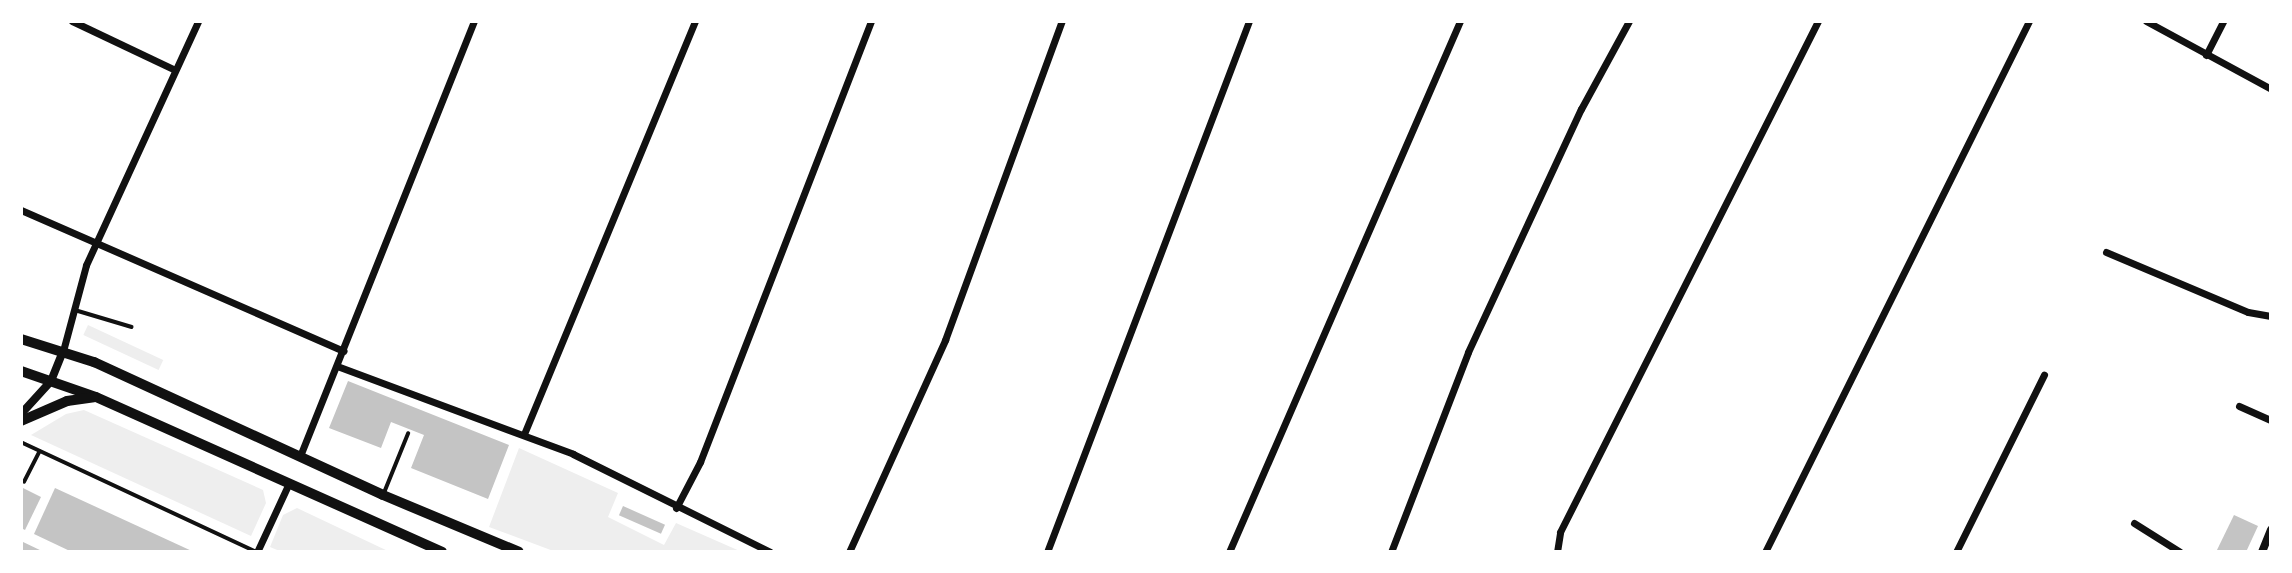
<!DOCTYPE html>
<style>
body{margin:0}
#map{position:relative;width:2292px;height:573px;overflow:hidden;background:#fff;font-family:Poppins,sans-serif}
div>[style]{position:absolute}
.green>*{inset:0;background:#eee;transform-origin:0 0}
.building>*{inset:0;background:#c4c4c4;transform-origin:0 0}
.service>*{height:3.5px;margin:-1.75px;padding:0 1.75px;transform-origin:1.75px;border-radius:1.75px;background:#111}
.minor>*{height:7px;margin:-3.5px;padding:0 3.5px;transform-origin:3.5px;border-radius:3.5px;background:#111}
.tertiary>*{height:8px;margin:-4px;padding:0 4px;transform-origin:4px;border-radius:4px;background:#111}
.primary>*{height:10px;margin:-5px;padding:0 5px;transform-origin:5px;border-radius:5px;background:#111}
span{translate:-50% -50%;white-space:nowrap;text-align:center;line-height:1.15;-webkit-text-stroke:6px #fff;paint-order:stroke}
.frame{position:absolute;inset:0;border:23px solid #fff;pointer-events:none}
</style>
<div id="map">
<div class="green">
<div style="left:88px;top:325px;width:83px;height:11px;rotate:25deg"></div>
<div style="clip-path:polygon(84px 410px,263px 490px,266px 503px,251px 536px,31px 435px,66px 414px)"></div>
<div style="clip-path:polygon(519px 448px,618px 493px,608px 517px,664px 545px,676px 523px,742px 552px,556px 552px,489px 527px)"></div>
<div style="clip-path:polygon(297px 508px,390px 552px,282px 552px,270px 547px,283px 515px)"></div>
</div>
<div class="building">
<div style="clip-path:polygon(348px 381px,509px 445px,488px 499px,411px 468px,424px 435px,391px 422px,381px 448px,329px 428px)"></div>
<div style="clip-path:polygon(21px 487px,41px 497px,25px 530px,21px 528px)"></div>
<div style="clip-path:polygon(55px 488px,194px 552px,72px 552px,34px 534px)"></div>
<div style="left:623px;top:506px;width:46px;height:10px;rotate:24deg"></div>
<div style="clip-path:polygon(2234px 515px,2258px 526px,2246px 552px,2216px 552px)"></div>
<div style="clip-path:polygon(21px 541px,44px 552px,21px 552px)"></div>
</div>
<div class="service">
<div style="left:75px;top:310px;width:59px;rotate:16.6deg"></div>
<div style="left:21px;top:442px;width:258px;rotate:25deg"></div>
<div style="left:24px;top:482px;width:34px;rotate:-63deg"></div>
<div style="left:384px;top:493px;width:64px;rotate:-67.9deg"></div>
</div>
<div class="minor">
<div style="left:72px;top:21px;width:114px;rotate:25.4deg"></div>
<div style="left:2146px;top:21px;width:142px;rotate:28.5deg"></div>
<div style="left:2206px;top:55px;width:38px;rotate:-63deg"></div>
<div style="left:21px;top:210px;width:352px;rotate:23.6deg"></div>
<div style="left:2106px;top:252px;width:154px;rotate:22.9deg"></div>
<div style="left:2248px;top:312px;width:23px;rotate:10deg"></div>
<div style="left:63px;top:351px;width:89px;rotate:-75deg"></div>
<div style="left:86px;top:265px;width:268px;rotate:-65.3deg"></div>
<div style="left:337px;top:366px;width:252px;rotate:20.4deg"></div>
<div style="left:573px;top:454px;width:220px;rotate:26.4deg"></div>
<div style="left:2239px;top:406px;width:35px;rotate:24deg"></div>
<div style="left:524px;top:434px;width:447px;rotate:-67.5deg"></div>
<div style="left:300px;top:456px;width:469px;rotate:-68.2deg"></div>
<div style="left:676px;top:508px;width:52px;rotate:-62.4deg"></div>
<div style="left:700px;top:462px;width:473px;rotate:-68.8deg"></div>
<div style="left:2134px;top:523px;width:54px;rotate:32.2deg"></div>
<div style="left:257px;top:552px;width:76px;rotate:-65.1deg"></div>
<div style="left:849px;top:552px;width:233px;rotate:-65.6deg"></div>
<div style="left:945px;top:340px;width:340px;rotate:-69.9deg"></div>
<div style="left:1047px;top:552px;width:568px;rotate:-69.17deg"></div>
<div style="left:1229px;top:552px;width:579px;rotate:-66.49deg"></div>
<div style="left:1391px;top:552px;width:214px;rotate:-68.9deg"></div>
<div style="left:1468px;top:352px;width:268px;rotate:-65.1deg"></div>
<div style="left:1581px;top:109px;width:100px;rotate:-61.4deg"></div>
<div style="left:1557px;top:552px;width:20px;rotate:-81deg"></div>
<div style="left:1560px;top:532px;width:572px;rotate:-63.21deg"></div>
<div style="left:1765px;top:552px;width:593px;rotate:-63.56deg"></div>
<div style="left:1956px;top:552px;width:198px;rotate:-63.6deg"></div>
</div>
<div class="tertiary">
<div style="left:21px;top:414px;width:45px;rotate:-47.7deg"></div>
<div style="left:51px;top:381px;width:32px;rotate:-68deg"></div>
<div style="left:2262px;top:552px;width:24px;rotate:-68deg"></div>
</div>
<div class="primary">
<div style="left:21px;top:339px;width:77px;rotate:17.5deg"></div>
<div style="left:94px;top:362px;width:318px;rotate:24.7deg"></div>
<div style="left:383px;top:495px;width:147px;rotate:22.7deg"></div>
<div style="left:21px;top:371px;width:79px;rotate:19.1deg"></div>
<div style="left:96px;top:397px;width:379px;rotate:24.1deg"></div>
<div style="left:21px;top:421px;width:50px;rotate:-23.5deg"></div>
<div style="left:67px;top:401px;width:27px;rotate:-8deg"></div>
</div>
<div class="frame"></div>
</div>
